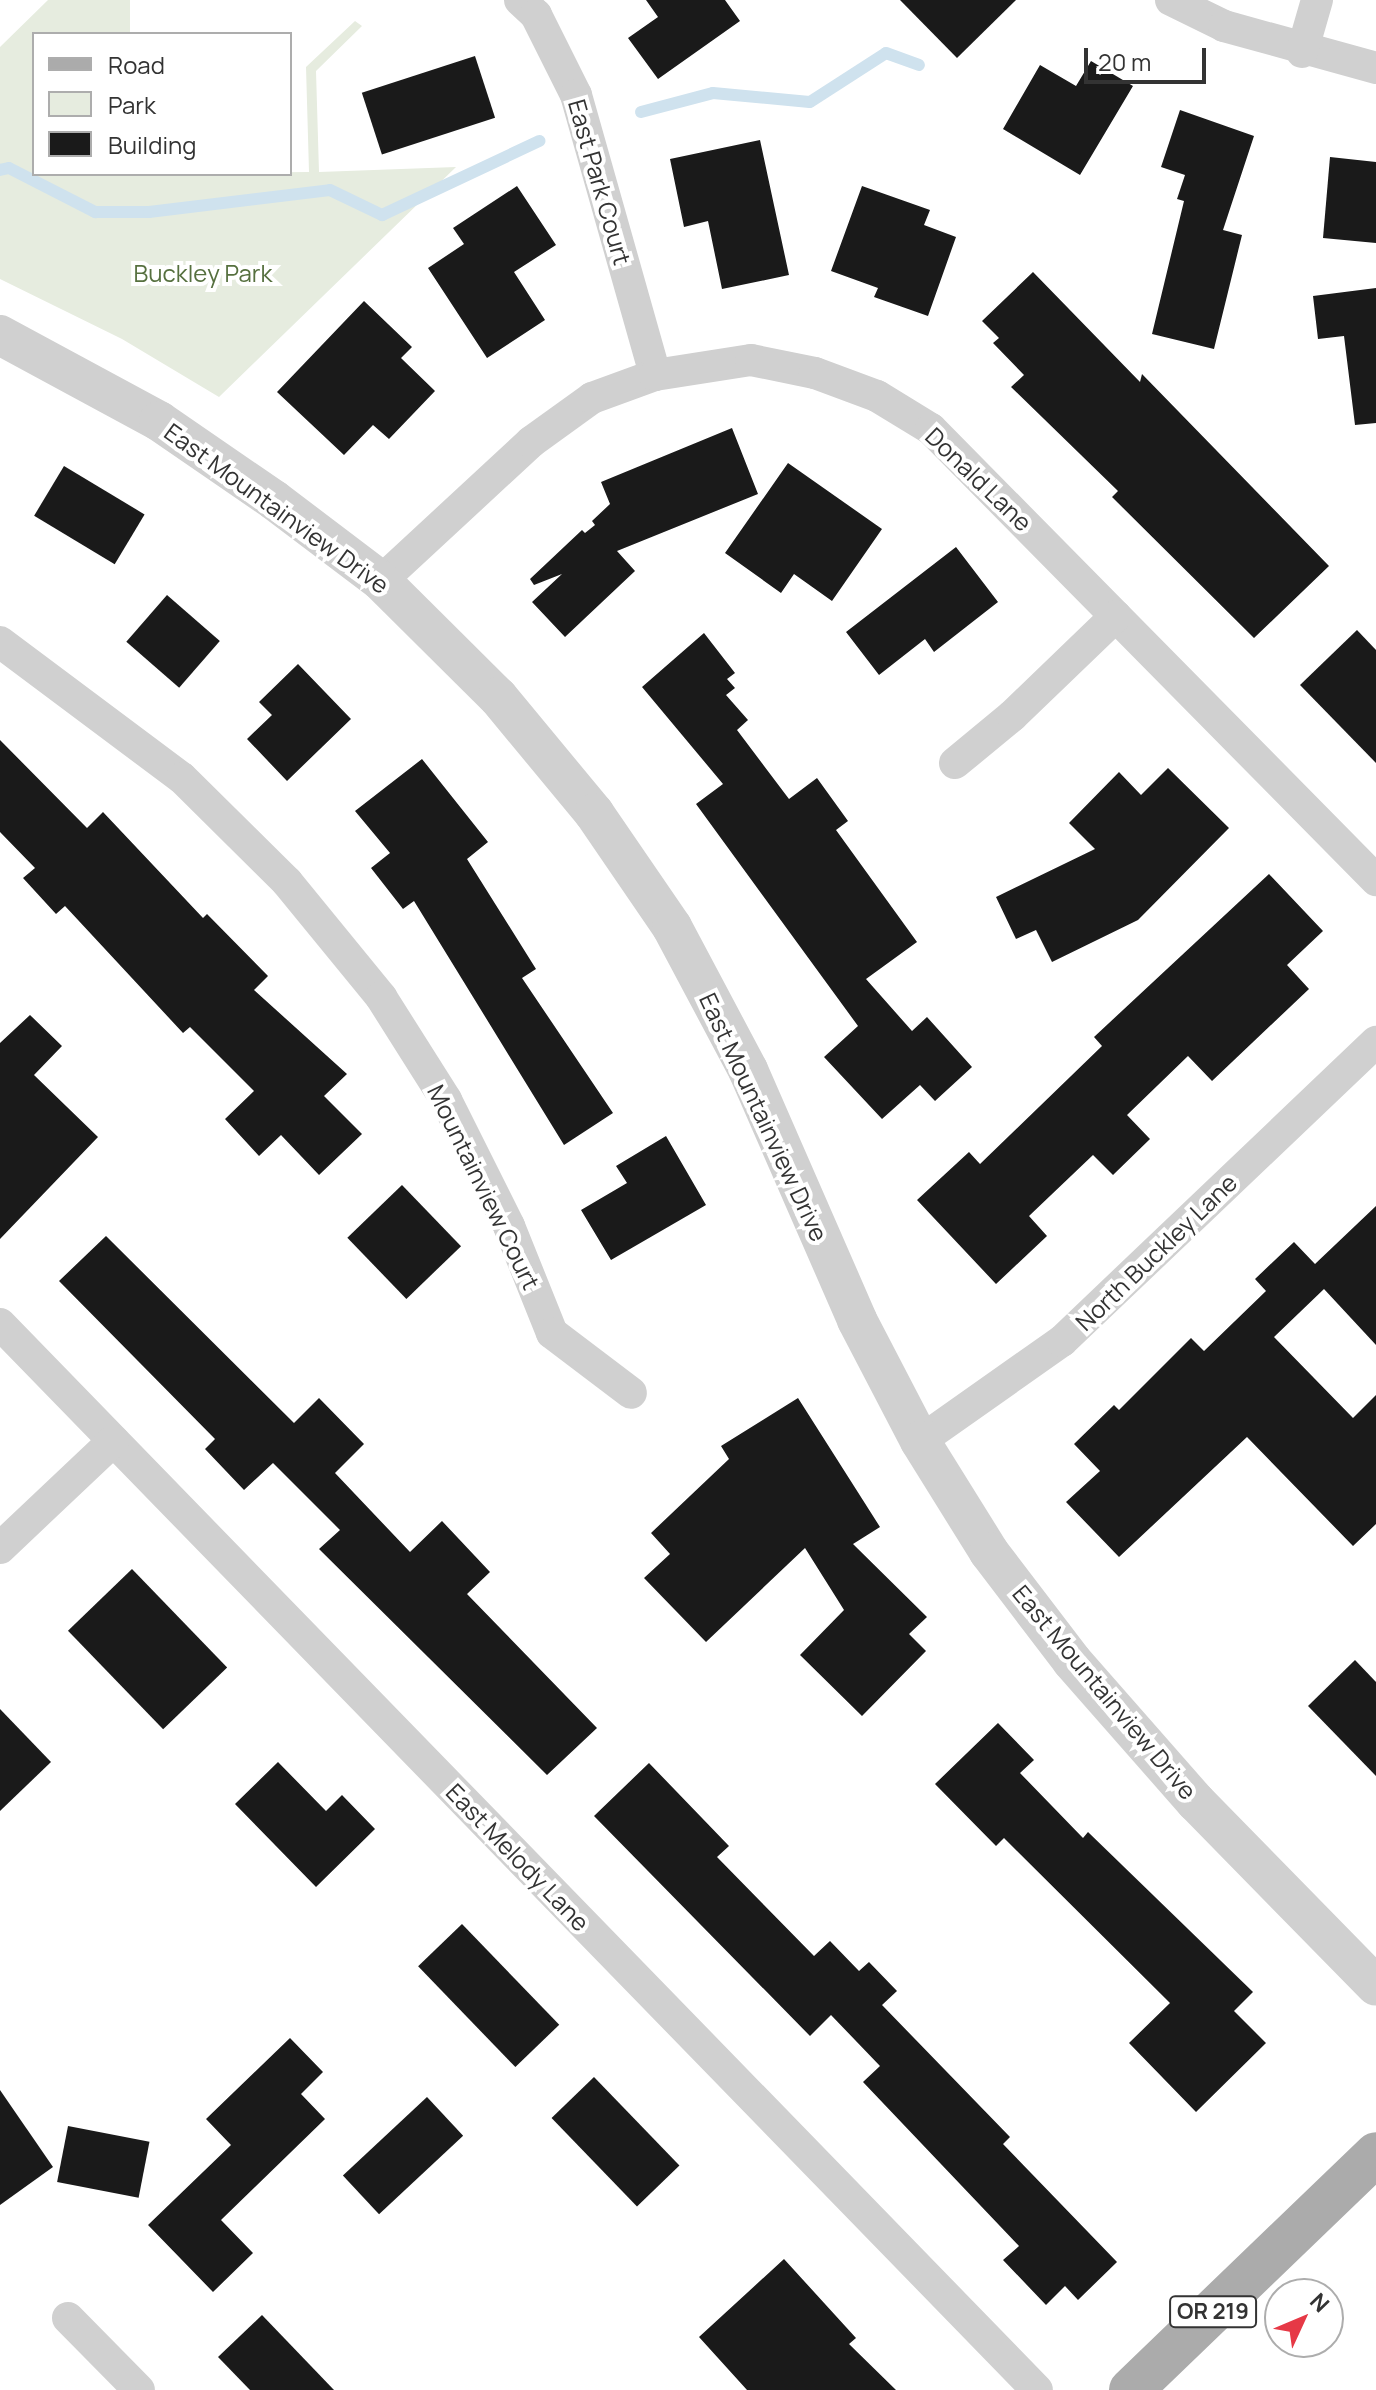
<!DOCTYPE html>
<style>
body{margin:0}
#map{position:relative;width:1376px;height:2390px;overflow:hidden;background:#fff;font-family:Manrope,sans-serif}
div>[style]{position:absolute}
.green>*{inset:0;background:#e6ecdf}
.stream>*{height:12px;margin:-6px;padding:0 6px;transform-origin:6px;border-radius:6px;background:#cfe2ee}
.building>*{inset:0;background:#1a1a1a;transform-origin:0 0}
.minor>*{height:32px;margin:-16px;padding:0 16px;transform-origin:16px;border-radius:16px;background:#d0d0d0}
.tertiary>*{height:40px;margin:-20px;padding:0 20px;transform-origin:20px;border-radius:20px;background:#d0d0d0}
.primary>*{height:44px;margin:-22px;padding:0 22px;transform-origin:22px;border-radius:22px;background:#ababab}
span{translate:-50% -50%;white-space:nowrap;text-align:center;line-height:1.15;-webkit-text-stroke:8px #fff;paint-order:stroke}
.shield-label span{padding:2px 6px;background:#fff;border:2px solid;border-radius:6px;-webkit-text-stroke-width:0}
.shield-label{font-size:22px;color:#333;font-weight:700}
.street-label{font-size:24px;color:#333}
.park-label{font-size:24px;color:#56703f}
.legend{position:absolute;left:32px;top:32px;width:260px;height:144px;box-sizing:border-box;background:#fff;border:2px solid #adadad;margin:0;padding:10px 14px;list-style:none;font-size:24px;color:#333}
.legend li{display:flex;align-items:center;gap:16px;height:40px}
.legend b{width:40px;border:2px solid #adadad}
.north{position:absolute;left:1264px;top:2278px;width:80px;height:80px;box-sizing:border-box;background:#fff;border:2px solid #adadad;border-radius:50%;rotate:46deg;font-size:22px;font-weight:700;line-height:32px;text-align:center;color:#333}
.north::after{content:'';display:block;margin:auto;width:28px;height:36px;background:#e63946;clip-path:polygon(50% 0,100% 100%,50% 72%,0 100%)}
.scale{position:absolute;left:1084px;top:48px;width:122px;height:36px;box-sizing:border-box;border:4px solid #333;border-top:0;padding-left:10px;font-size:24px;line-height:28px;white-space:nowrap;color:#333;-webkit-text-stroke:6px #fff;paint-order:stroke}
</style>
<div id="map">
<div class="green">
<div style="clip-path:polygon(48px 0,130px 0,130px 34px,34px 34px,34px 174px,309px 172px,306px 67px,355px 21px,362px 26px,316px 71px,319px 172px,456px 167px,219px 397px,122px 339px,0 279px,0 47px)"></div>
</div>
<div class="stream">
<div style="left:641px;top:112px;width:74px;rotate:-14.8deg"></div>
<div style="left:713px;top:93px;width:97px;rotate:5.3deg"></div>
<div style="left:810px;top:102px;width:90px;rotate:-32.8deg"></div>
<div style="left:886px;top:53px;width:35px;rotate:20deg"></div>
<div style="left:0;top:170px;width:9px;rotate:-13deg"></div>
<div style="left:9px;top:168px;width:97px;rotate:27.1deg"></div>
<div style="left:95px;top:212px;width:54px"></div>
<div style="left:149px;top:212px;width:182px;rotate:-6.9deg"></div>
<div style="left:330px;top:190px;width:58px;rotate:25.7deg"></div>
<div style="left:382px;top:215px;width:174px;rotate:-25.2deg"></div>
</div>
<div class="building">
<div style="clip-path:polygon(646px 0,725px 0,740px 21px,658px 79px,628px 38px,658px 17px)"></div>
<div style="clip-path:polygon(900px 0,1016px 0,957px 58px)"></div>
<div style="left:475px;top:56px;width:65px;height:119px;rotate:72deg"></div>
<div style="clip-path:polygon(1091px 61px,1133px 86px,1080px 175px,1003px 129px,1040px 65px,1076px 86px)"></div>
<div style="clip-path:polygon(1180px 110px,1254px 136px,1223px 230px,1242px 235px,1214px 349px,1152px 334px,1184px 201px,1177px 199px,1185px 175px,1161px 167px)"></div>
<div style="clip-path:polygon(760px 140px,789px 275px,722px 289px,708px 221px,684px 227px,670px 159px)"></div>
<div style="clip-path:polygon(1330px 157px,1376px 162px,1376px 243px,1323px 238px)"></div>
<div style="clip-path:polygon(517px 186px,556px 245px,514px 272px,545px 320px,487px 358px,428px 268px,464px 244px,453px 228px)"></div>
<div style="clip-path:polygon(862px 186px,930px 210px,924px 225px,956px 237px,928px 316px,874px 297px,878px 288px,831px 271px)"></div>
<div style="clip-path:polygon(1033px 272px,1140px 382px,1142px 374px,1329px 566px,1254px 638px,1112px 497px,1118px 491px,1011px 387px,1024px 375px,993px 343px,999px 338px,982px 321px)"></div>
<div style="clip-path:polygon(1376px 288px,1376px 423px,1355px 425px,1344px 336px,1318px 339px,1313px 296px)"></div>
<div style="clip-path:polygon(364px 301px,412px 347px,401px 358px,435px 391px,389px 439px,373px 425px,344px 455px,277px 392px)"></div>
<div style="clip-path:polygon(732px 428px,758px 494px,617px 551px,635px 571px,565px 637px,532px 602px,562px 574px,534px 585px,530px 579px,582px 530px,585px 533px,595px 525px,592px 521px,610px 504px,601px 482px)"></div>
<div style="clip-path:polygon(788px 463px,882px 529px,832px 601px,794px 574px,781px 593px,725px 553px)"></div>
<div style="left:64px;top:466px;width:94px;height:58px;rotate:31deg"></div>
<div style="clip-path:polygon(956px 547px,998px 602px,934px 652px,925px 639px,879px 675px,846px 632px)"></div>
<div style="left:167px;top:595px;width:70px;height:62px;rotate:41deg"></div>
<div style="clip-path:polygon(1357px 630px,1376px 650px,1376px 763px,1300px 685px)"></div>
<div style="clip-path:polygon(704px 633px,735px 673px,727px 679px,735px 688px,726px 695px,748px 720px,737px 730px,789px 799px,817px 778px,848px 821px,836px 830px,917px 942px,866px 979px,912px 1031px,927px 1017px,972px 1067px,935px 1101px,920px 1085px,882px 1119px,824px 1057px,858px 1026px,696px 804px,723px 784px,642px 687px)"></div>
<div style="clip-path:polygon(298px 664px,351px 719px,287px 781px,247px 739px,272px 715px,259px 702px)"></div>
<div style="clip-path:polygon(0 740px,87px 828px,103px 812px,203px 918px,207px 914px,268px 976px,254px 990px,347px 1074px,324px 1096px,362px 1134px,319px 1175px,281px 1135px,259px 1156px,225px 1119px,254px 1091px,190px 1027px,183px 1033px,65px 906px,56px 914px,23px 878px,35px 868px,0 832px)"></div>
<div style="clip-path:polygon(422px 759px,488px 842px,467px 859px,536px 969px,522px 978px,613px 1113px,564px 1145px,414px 901px,403px 909px,371px 868px,390px 853px,355px 811px)"></div>
<div style="clip-path:polygon(1168px 768px,1229px 828px,1138px 920px,1052px 962px,1036px 930px,1016px 939px,996px 897px,1095px 849px,1069px 823px,1119px 772px,1141px 795px)"></div>
<div style="clip-path:polygon(1269px 874px,1323px 931px,1287px 965px,1309px 989px,1212px 1081px,1188px 1056px,1127px 1115px,1150px 1139px,1113px 1175px,1093px 1155px,1029px 1216px,1047px 1236px,996px 1284px,917px 1200px,969px 1152px,980px 1164px,1102px 1046px,1094px 1037px)"></div>
<div style="clip-path:polygon(30px 1015px,62px 1046px,34px 1075px,98px 1137px,0 1239px,0 1043px)"></div>
<div style="clip-path:polygon(666px 1136px,706px 1205px,611px 1260px,581px 1210px,627px 1183px,616px 1166px)"></div>
<div style="left:402px;top:1185px;width:85px;height:76px;rotate:46deg"></div>
<div style="clip-path:polygon(1376px 1206px,1376px 1345px,1324px 1289px,1274px 1337px,1353px 1418px,1376px 1395px,1376px 1524px,1353px 1546px,1247px 1437px,1119px 1557px,1066px 1502px,1100px 1471px,1074px 1444px,1114px 1405px,1119px 1410px,1191px 1338px,1204px 1351px,1266px 1291px,1255px 1279px,1294px 1242px,1315px 1264px)"></div>
<div style="clip-path:polygon(106px 1236px,294px 1423px,319px 1398px,364px 1444px,335px 1473px,410px 1552px,442px 1521px,490px 1572px,467px 1594px,597px 1728px,547px 1775px,319px 1549px,340px 1530px,273px 1463px,244px 1490px,205px 1449px,215px 1439px,59px 1281px)"></div>
<div style="clip-path:polygon(798px 1398px,880px 1527px,853px 1544px,927px 1617px,909px 1634px,926px 1651px,862px 1716px,800px 1655px,844px 1610px,805px 1548px,706px 1642px,644px 1578px,670px 1554px,651px 1533px,729px 1459px,721px 1446px)"></div>
<div style="left:132px;top:1569px;width:137px;height:89px;rotate:46deg"></div>
<div style="clip-path:polygon(1355px 1660px,1376px 1682px,1376px 1776px,1308px 1706px)"></div>
<div style="clip-path:polygon(0 1709px,51px 1762px,0 1811px)"></div>
<div style="clip-path:polygon(998px 1723px,1034px 1760px,1020px 1773px,1083px 1838px,1088px 1832px,1253px 1992px,1234px 2011px,1266px 2043px,1196px 2112px,1129px 2043px,1170px 2003px,1004px 1838px,996px 1846px,935px 1784px)"></div>
<div style="clip-path:polygon(278px 1762px,326px 1811px,342px 1795px,375px 1829px,316px 1887px,235px 1804px)"></div>
<div style="clip-path:polygon(649px 1763px,729px 1846px,717px 1857px,814px 1956px,830px 1941px,859px 1971px,869px 1962px,897px 1991px,882px 2005px,1010px 2137px,1003px 2144px,1117px 2262px,1078px 2300px,1065px 2286px,1046px 2305px,1003px 2260px,1019px 2246px,863px 2082px,880px 2066px,831px 2015px,810px 2036px,594px 1816px)"></div>
<div style="left:462px;top:1924px;width:140px;height:61px;rotate:46deg"></div>
<div style="clip-path:polygon(290px 2038px,323px 2072px,301px 2094px,325px 2119px,221px 2220px,253px 2253px,213px 2292px,148px 2225px,231px 2145px,206px 2119px)"></div>
<div style="left:594px;top:2077px;width:123px;height:59px;rotate:46deg"></div>
<div style="clip-path:polygon(0 2090px,53px 2167px,0 2205px)"></div>
<div style="left:427px;top:2097px;width:53px;height:115px;rotate:47deg"></div>
<div style="left:68px;top:2126px;width:83px;height:57px;rotate:11deg"></div>
<div style="clip-path:polygon(784px 2259px,856px 2338px,849px 2344px,896px 2390px,747px 2390px,699px 2337px)"></div>
<div style="clip-path:polygon(262px 2315px,334px 2390px,250px 2390px,218px 2357px)"></div>
</div>
<div class="minor">
<div style="left:520px;top:0;width:22px;rotate:43deg"></div>
<div style="left:536px;top:15px;width:89px;rotate:63.4deg"></div>
<div style="left:576px;top:95px;width:291px;rotate:74.2deg"></div>
<div style="left:1171px;top:0;width:59px;rotate:26.1deg"></div>
<div style="left:1224px;top:26px;width:158px;rotate:15.4deg"></div>
<div style="left:1302px;top:52px;width:54px;rotate:-73.9deg"></div>
<div style="left:381px;top:581px;width:205px;rotate:-42.8deg"></div>
<div style="left:531px;top:442px;width:75px;rotate:-35.8deg"></div>
<div style="left:592px;top:398px;width:67px;rotate:-20.1deg"></div>
<div style="left:655px;top:375px;width:97px;rotate:-8.9deg"></div>
<div style="left:751px;top:360px;width:65px;rotate:11.5deg"></div>
<div style="left:815px;top:373px;width:66px;rotate:20.4deg"></div>
<div style="left:877px;top:396px;width:63px;rotate:31.4deg"></div>
<div style="left:931px;top:429px;width:634px;rotate:45.38deg"></div>
<div style="left:0;top:642px;width:227px;rotate:36.8deg"></div>
<div style="left:182px;top:778px;width:148px;rotate:44.7deg"></div>
<div style="left:287px;top:882px;width:149px;rotate:50.7deg"></div>
<div style="left:381px;top:997px;width:122px;rotate:57.7deg"></div>
<div style="left:446px;top:1100px;width:141px;rotate:63.4deg"></div>
<div style="left:509px;top:1226px;width:115px;rotate:68.1deg"></div>
<div style="left:552px;top:1333px;width:99px;rotate:37.2deg"></div>
<div style="left:955px;top:763px;width:74px;rotate:-39.5deg"></div>
<div style="left:1012px;top:716px;width:144px;rotate:-43.9deg"></div>
<div style="left:0;top:1324px;width:1487px;rotate:45.79deg"></div>
<div style="left:920px;top:1441px;width:174px;rotate:-35.2deg"></div>
<div style="left:1062px;top:1341px;width:434px;rotate:-43.6deg"></div>
<div style="left:0;top:1548px;width:156px;rotate:-43.4deg"></div>
<div style="left:68px;top:2318px;width:101px;rotate:45.4deg"></div>
</div>
<div class="tertiary">
<div style="left:0;top:335px;width:181px;rotate:28.4deg"></div>
<div style="left:159px;top:421px;width:140px;rotate:34.5deg"></div>
<div style="left:274px;top:500px;width:134px;rotate:37.1deg"></div>
<div style="left:381px;top:581px;width:165px;rotate:44.8deg"></div>
<div style="left:498px;top:697px;width:151px;rotate:50.4deg"></div>
<div style="left:594px;top:813px;width:138px;rotate:55.6deg"></div>
<div style="left:672px;top:927px;width:162px;rotate:62deg"></div>
<div style="left:748px;top:1070px;width:273px;rotate:66.4deg"></div>
<div style="left:857px;top:1320px;width:136px;rotate:62.5deg"></div>
<div style="left:920px;top:1441px;width:131px;rotate:58.1deg"></div>
<div style="left:989px;top:1552px;width:137px;rotate:52.7deg"></div>
<div style="left:1072px;top:1661px;width:188px;rotate:48.7deg"></div>
<div style="left:1196px;top:1802px;width:257px;rotate:45.6deg"></div>
</div>
<div class="primary">
<div style="left:1131px;top:2390px;width:340px;rotate:-43.9deg"></div>
</div>
<div class="shield-label">
<span style="left:1213px;top:2312px">OR 219</span>
</div>
<div class="street-label">
<span style="left:600px;top:182px;rotate:74deg">East Park Court</span>
<span style="left:979px;top:479px;rotate:44deg">Donald Lane</span>
<span style="left:277px;top:508px;rotate:36deg">East Mountainview Drive</span>
<span style="left:764px;top:1117px;rotate:65deg">East Mountainview Drive</span>
<span style="left:484px;top:1187px;rotate:64deg">Mountainview Court</span>
<span style="left:1156px;top:1252px;rotate:-44deg">North Buckley Lane</span>
<span style="left:1105px;top:1692px;rotate:50deg">East Mountainview Drive</span>
<span style="left:518px;top:1857px;rotate:46deg">East Melody Lane</span>
</div>
<div class="park-label">
<span style="left:203px;top:273px">Buckley Park</span>
</div>
<ul class="legend">
<li><b style="height:10px;background:#ababab"></b>Road</li>
<li><b style="height:22px;background:#e6ecdf"></b>Park</li>
<li><b style="height:22px;background:#1a1a1a"></b>Building</li>
</ul>
<div class="north">N</div>
<div class="scale">20 m</div>
</div>
